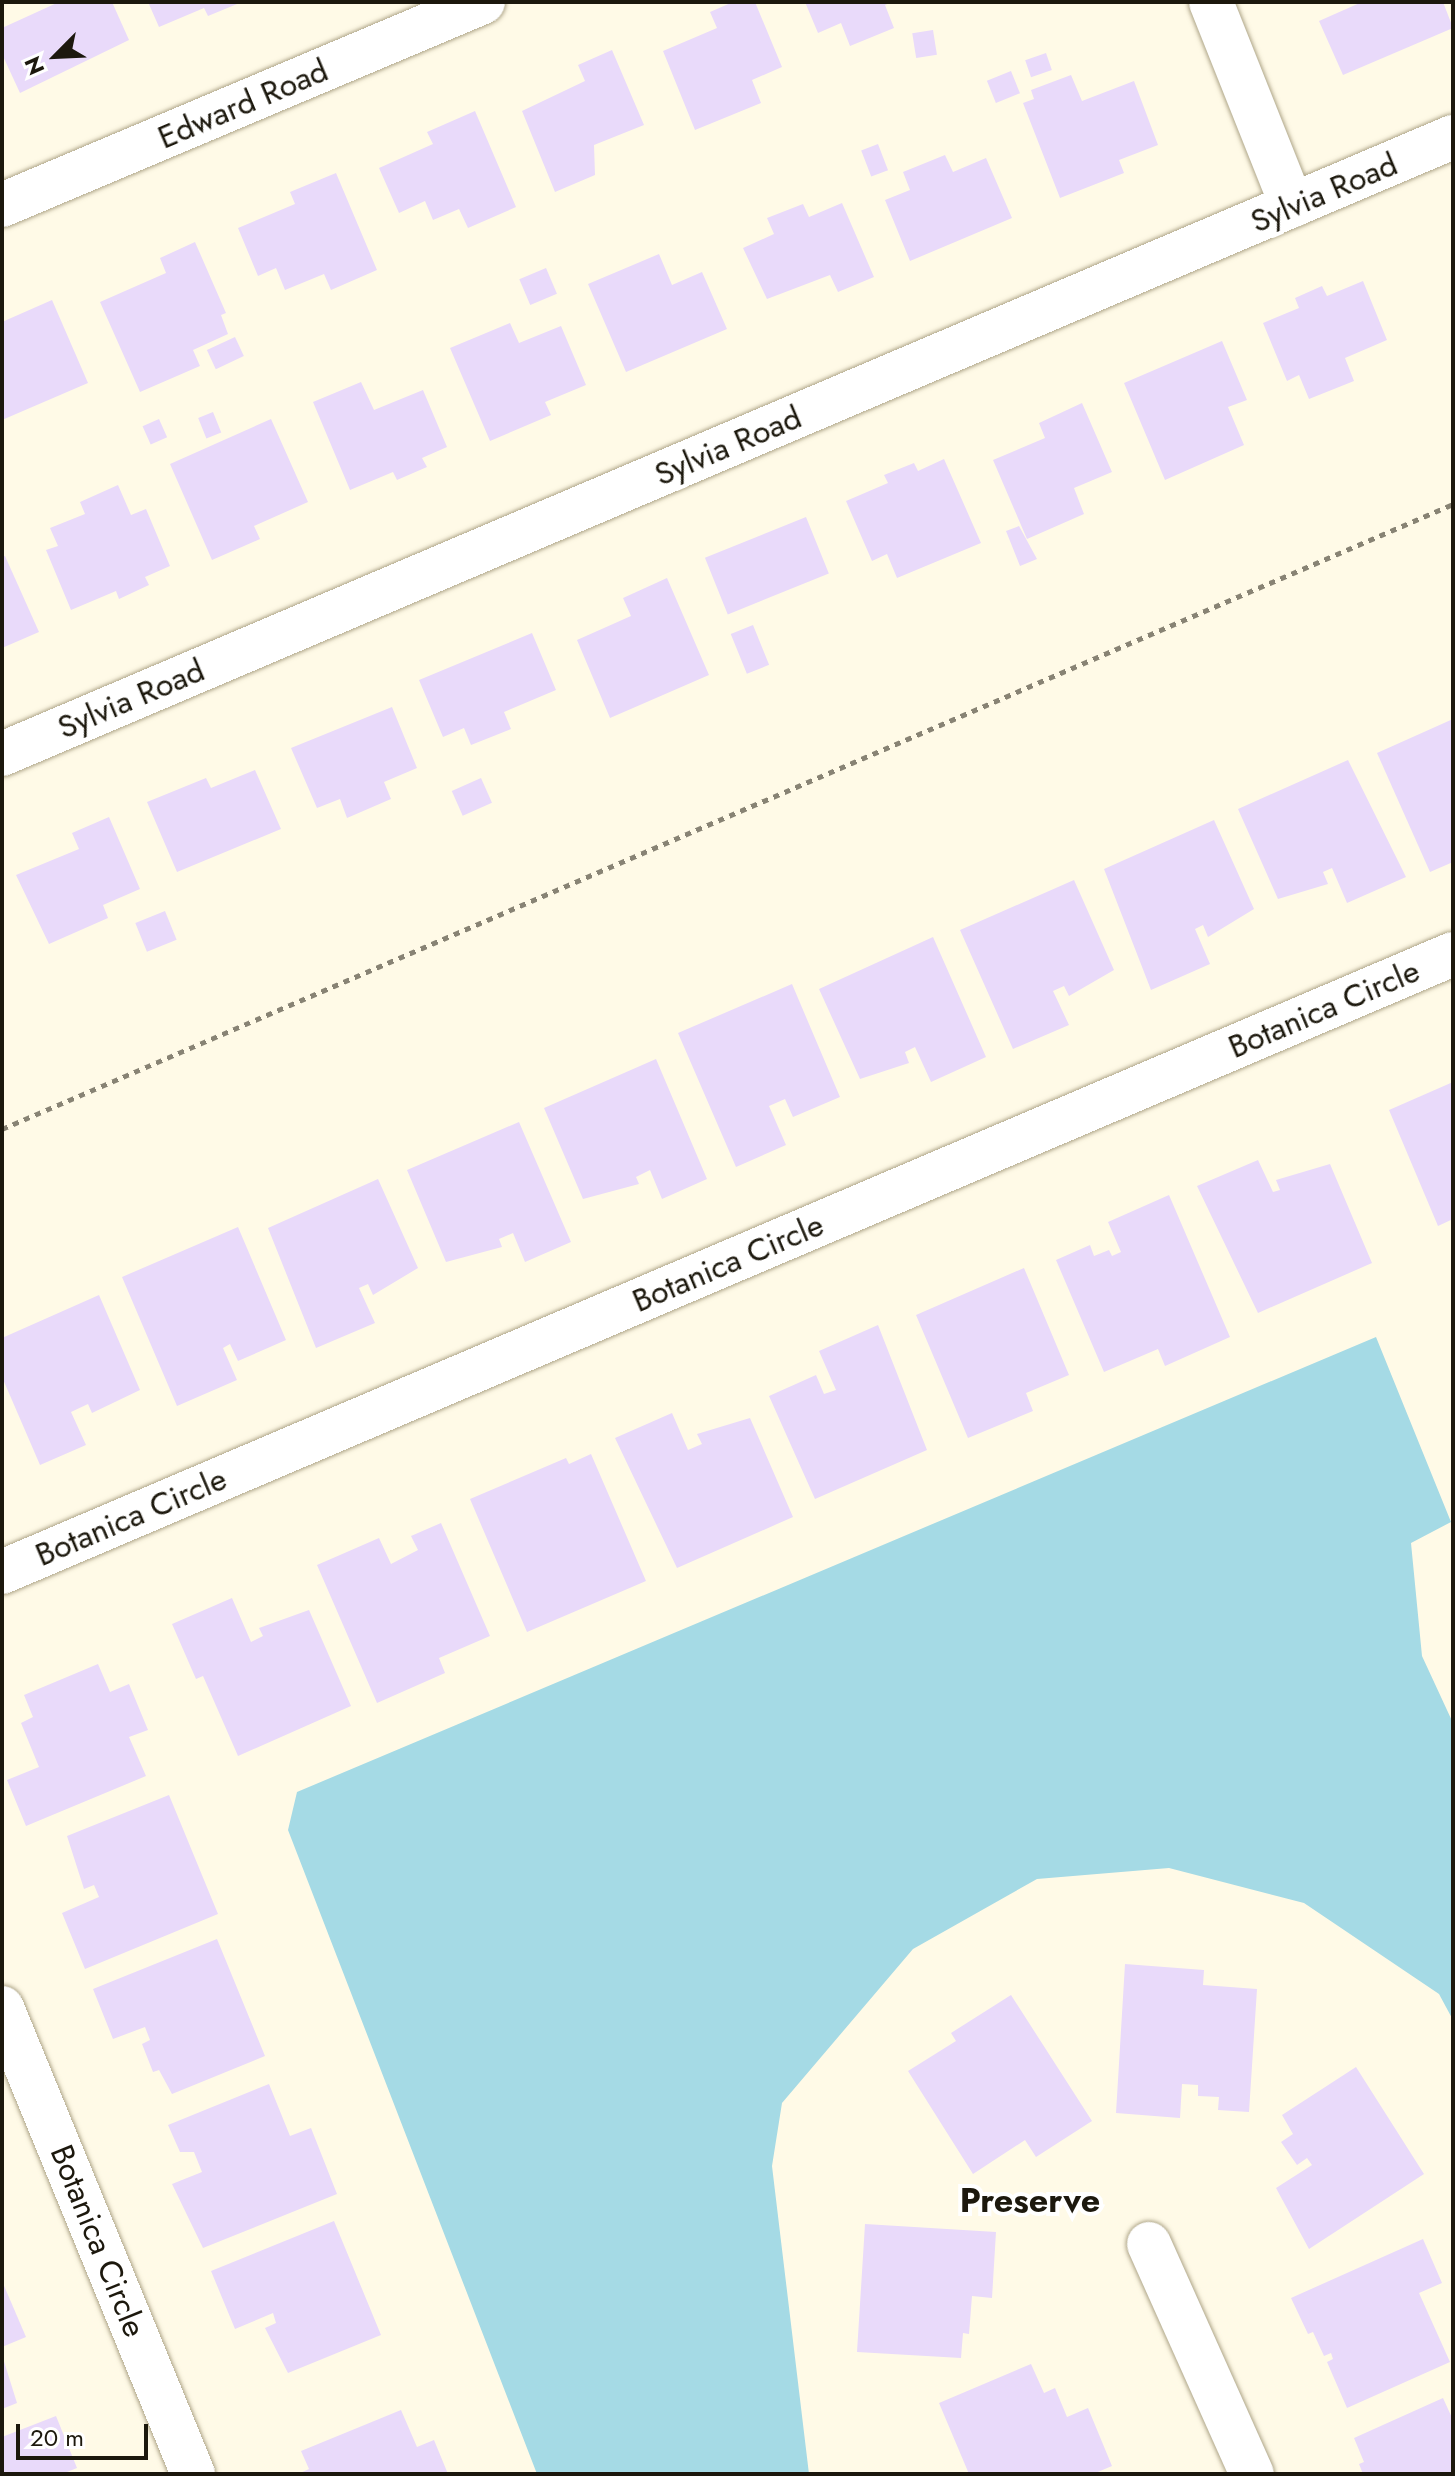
<!DOCTYPE html>
<style>
body{margin:0}
#map{position:relative;width:1455px;height:2476px;overflow:hidden;background:#fffae7;font-family:Jost,sans-serif}
div>[style]{position:absolute}
.water>*{inset:0;background:#a5dae5}
.building>*{inset:0;background:#e9dafa;transform-origin:0 0}
.path>*{height:5px;margin-top:-2.5px;transform-origin:0;background:repeating-linear-gradient(90deg,#888374 0 6px,transparent 0 12px)}
.roads{filter:drop-shadow(0 0 2px #afa689) drop-shadow(0 0 2px #afa689)}
.minor>*{height:44px;margin:-22px;padding:0 22px;transform-origin:22px;border-radius:22px;background:#fff}
span{translate:-50% -50%;white-space:nowrap;text-align:center;line-height:1.15;-webkit-text-stroke:8px #fff;paint-order:stroke}
.street-label{font-size:32px;color:#1c180d}
.neighbourhood-label{font-size:34px;color:#1c180d;font-weight:700}
.frame{position:absolute;inset:0;border:4px solid #1c180d;pointer-events:none}
.north{position:absolute;left:16px;top:16px;width:80px;height:80px;-webkit-text-stroke:6px #fff;paint-order:stroke;rotate:246deg;font-size:22px;font-weight:700;line-height:32px;text-align:center;color:#1c180d}
.north::after{content:'';display:block;margin:auto;width:28px;height:36px;background:#1c180d;clip-path:polygon(50% 0,100% 100%,50% 72%,0 100%)}
.scale{position:absolute;left:16px;top:2424px;width:132px;height:36px;box-sizing:border-box;border:4px solid #1c180d;border-top:0;padding-left:10px;font-size:24px;line-height:28px;white-space:nowrap;color:#1c180d;-webkit-text-stroke:6px #fff;paint-order:stroke}
</style>
<div id="map">
<div class="water">
<div style="clip-path:polygon(1376px 1337px,1451px 1522px,1411px 1543px,1422px 1656px,1453px 1723px,1453px 2020px,1439px 1994px,1304px 1903px,1169px 1868px,1037px 1879px,913px 1949px,782px 2103px,772px 2166px,809px 2474px,537px 2474px,288px 1830px,297px 1792px)"></div>
</div>
<div class="building">
<div style="clip-path:polygon(59px 2px,112px 2px,129px 40px,20px 93px,2px 54px,2px 28px)"></div>
<div style="clip-path:polygon(148px 2px,242px 2px,208px 16px,204px 8px,159px 27px)"></div>
<div style="clip-path:polygon(733px 2px,755px 2px,782px 67px,752px 80px,761px 103px,695px 130px,663px 51px,717px 28px,710px 12px)"></div>
<div style="clip-path:polygon(805px 2px,892px 2px,885px 5px,894px 28px,850px 46px,841px 23px,818px 33px)"></div>
<div style="clip-path:polygon(1362px 2px,1443px 2px,1453px 28px,1343px 75px,1319px 21px)"></div>
<div style="left:933px;top:30px;width:25px;height:21px;rotate:81deg"></div>
<div style="clip-path:polygon(612px 50px,644px 125px,594px 145px,595px 175px,555px 192px,522px 111px,585px 81px,578px 65px)"></div>
<div style="left:1046px;top:53px;width:18px;height:22px;rotate:71deg"></div>
<div style="left:1011px;top:71px;width:24px;height:26px;rotate:68deg"></div>
<div style="clip-path:polygon(1071px 75px,1082px 101px,1134px 81px,1158px 145px,1119px 160px,1124px 173px,1060px 198px,1023px 103px,1034px 99px,1031px 90px)"></div>
<div style="clip-path:polygon(475px 111px,516px 207px,468px 228px,459px 209px,433px 220px,425px 201px,399px 213px,379px 168px,433px 144px,427px 132px)"></div>
<div style="left:878px;top:144px;width:28px;height:18px;rotate:69deg"></div>
<div style="clip-path:polygon(945px 155px,953px 172px,986px 158px,1012px 218px,910px 261px,885px 200px,910px 190px,903px 172px)"></div>
<div style="clip-path:polygon(336px 173px,377px 270px,331px 290px,324px 274px,285px 290px,276px 268px,258px 276px,238px 228px,295px 204px,290px 192px)"></div>
<div style="clip-path:polygon(842px 203px,874px 277px,838px 292px,830px 275px,767px 299px,743px 248px,774px 234px,767px 218px,803px 204px,809px 217px)"></div>
<div style="clip-path:polygon(195px 242px,226px 313px,221px 315px,228px 334px,193px 350px,200px 366px,140px 392px,100px 302px,166px 273px,160px 258px)"></div>
<div style="clip-path:polygon(659px 254px,672px 285px,702px 272px,727px 329px,626px 372px,588px 284px)"></div>
<div style="left:546px;top:268px;width:28px;height:29px;rotate:67deg"></div>
<div style="clip-path:polygon(1363px 281px,1387px 340px,1345px 358px,1354px 381px,1309px 399px,1299px 375px,1287px 381px,1263px 323px,1299px 308px,1295px 298px,1322px 286px,1327px 296px)"></div>
<div style="clip-path:polygon(52px 300px,88px 383px,2px 420px,2px 322px)"></div>
<div style="clip-path:polygon(510px 323px,519px 343px,561px 326px,586px 385px,545px 402px,551px 415px,490px 441px,450px 348px)"></div>
<div style="left:235px;top:337px;width:21px;height:31px;rotate:65deg"></div>
<div style="clip-path:polygon(1222px 341px,1247px 400px,1228px 407px,1244px 445px,1165px 480px,1124px 383px)"></div>
<div style="clip-path:polygon(361px 382px,374px 410px,423px 390px,447px 447px,422px 458px,427px 467px,397px 480px,393px 472px,350px 490px,313px 402px)"></div>
<div style="clip-path:polygon(1082px 403px,1112px 472px,1074px 488px,1084px 514px,1027px 539px,993px 460px,1045px 438px,1039px 423px)"></div>
<div style="left:213px;top:412px;width:22px;height:16px;rotate:68deg"></div>
<div style="left:159px;top:419px;width:20px;height:18px;rotate:66deg"></div>
<div style="clip-path:polygon(271px 419px,308px 502px,254px 526px,260px 539px,212px 560px,170px 464px)"></div>
<div style="clip-path:polygon(944px 459px,981px 543px,897px 578px,887px 554px,872px 561px,846px 501px,888px 483px,884px 475px,914px 463px,918px 471px)"></div>
<div style="clip-path:polygon(118px 485px,131px 515px,146px 509px,170px 566px,145px 577px,149px 585px,119px 599px,116px 591px,71px 610px,46px 550px,58px 546px,50px 528px,85px 514px,80px 502px)"></div>
<div style="left:806px;top:517px;width:61px;height:109px;rotate:68deg"></div>
<div style="clip-path:polygon(1019px 526px,1037px 559px,1020px 566px,1006px 531px)"></div>
<div style="clip-path:polygon(5px 556px,39px 632px,2px 648px,2px 557px)"></div>
<div style="clip-path:polygon(667px 578px,709px 675px,610px 718px,577px 640px,631px 616px,623px 598px)"></div>
<div style="left:753px;top:625px;width:43px;height:24px;rotate:68deg"></div>
<div style="clip-path:polygon(532px 633px,556px 690px,504px 712px,511px 729px,471px 745px,464px 728px,443px 737px,419px 680px)"></div>
<div style="clip-path:polygon(392px 707px,417px 768px,384px 782px,391px 799px,347px 818px,340px 799px,317px 808px,291px 748px)"></div>
<div style="clip-path:polygon(1453px 719px,1453px 862px,1430px 872px,1377px 753px)"></div>
<div style="clip-path:polygon(1348px 760px,1406px 877px,1347px 903px,1332px 868px,1323px 872px,1328px 884px,1278px 899px,1238px 809px)"></div>
<div style="clip-path:polygon(255px 770px,281px 829px,177px 872px,147px 802px,206px 778px,211px 788px)"></div>
<div style="left:481px;top:778px;width:27px;height:32px;rotate:66deg"></div>
<div style="clip-path:polygon(109px 817px,140px 889px,103px 905px,108px 918px,49px 944px,16px 875px,79px 849px,72px 833px)"></div>
<div style="clip-path:polygon(1214px 820px,1254px 909px,1208px 937px,1203px 925px,1195px 929px,1210px 964px,1151px 990px,1104px 869px)"></div>
<div style="clip-path:polygon(1074px 880px,1114px 970px,1069px 996px,1064px 986px,1053px 991px,1069px 1025px,1013px 1049px,960px 930px)"></div>
<div style="left:165px;top:911px;width:31px;height:32px;rotate:68deg"></div>
<div style="clip-path:polygon(933px 937px,986px 1057px,931px 1082px,915px 1047px,905px 1052px,909px 1063px,860px 1079px,819px 989px)"></div>
<div style="clip-path:polygon(792px 984px,840px 1097px,793px 1117px,785px 1099px,769px 1106px,786px 1145px,736px 1167px,678px 1033px)"></div>
<div style="clip-path:polygon(656px 1059px,707px 1179px,662px 1199px,650px 1170px,636px 1177px,639px 1184px,583px 1199px,544px 1108px)"></div>
<div style="clip-path:polygon(1453px 1082px,1453px 1219px,1438px 1226px,1389px 1110px)"></div>
<div style="clip-path:polygon(519px 1122px,571px 1242px,525px 1262px,513px 1233px,499px 1239px,502px 1247px,446px 1262px,407px 1170px)"></div>
<div style="clip-path:polygon(1258px 1160px,1273px 1192px,1280px 1190px,1276px 1180px,1330px 1164px,1372px 1263px,1258px 1313px,1197px 1186px)"></div>
<div style="clip-path:polygon(378px 1179px,418px 1268px,373px 1295px,368px 1284px,359px 1288px,375px 1323px,316px 1348px,268px 1228px)"></div>
<div style="clip-path:polygon(1169px 1195px,1230px 1337px,1165px 1366px,1158px 1349px,1104px 1372px,1056px 1260px,1090px 1245px,1094px 1256px,1109px 1250px,1112px 1256px,1121px 1252px,1108px 1222px)"></div>
<div style="clip-path:polygon(238px 1227px,286px 1340px,238px 1361px,230px 1344px,223px 1348px,237px 1380px,177px 1406px,122px 1277px)"></div>
<div style="clip-path:polygon(1024px 1268px,1069px 1375px,1026px 1393px,1033px 1411px,968px 1438px,916px 1315px)"></div>
<div style="clip-path:polygon(99px 1295px,140px 1390px,92px 1413px,88px 1404px,71px 1412px,86px 1445px,40px 1465px,2px 1377px,2px 1338px)"></div>
<div style="clip-path:polygon(878px 1325px,927px 1450px,815px 1499px,769px 1396px,816px 1375px,824px 1394px,836px 1390px,819px 1351px)"></div>
<div style="clip-path:polygon(672px 1413px,688px 1450px,702px 1444px,697px 1434px,750px 1418px,793px 1517px,677px 1568px,615px 1438px)"></div>
<div style="clip-path:polygon(591px 1454px,646px 1581px,527px 1632px,470px 1499px,566px 1458px,569px 1464px)"></div>
<div style="clip-path:polygon(441px 1523px,490px 1636px,439px 1658px,445px 1673px,377px 1703px,317px 1565px,379px 1538px,391px 1564px,418px 1550px,411px 1536px)"></div>
<div style="clip-path:polygon(232px 1598px,251px 1642px,263px 1636px,259px 1628px,309px 1610px,351px 1706px,238px 1756px,203px 1676px,196px 1679px,172px 1624px)"></div>
<div style="clip-path:polygon(98px 1664px,110px 1692px,129px 1684px,148px 1730px,129px 1737px,146px 1776px,26px 1826px,7px 1780px,39px 1767px,21px 1723px,33px 1717px,24px 1695px)"></div>
<div style="clip-path:polygon(169px 1795px,218px 1914px,85px 1969px,62px 1913px,99px 1897px,94px 1885px,84px 1889px,67px 1836px)"></div>
<div style="clip-path:polygon(217px 1939px,265px 2056px,172px 2094px,159px 2070px,153px 2072px,142px 2044px,150px 2040px,145px 2027px,113px 2039px,93px 1989px)"></div>
<div style="clip-path:polygon(1125px 1964px,1204px 1970px,1203px 1985px,1257px 1989px,1249px 2112px,1218px 2110px,1219px 2097px,1198px 2096px,1198px 2085px,1182px 2084px,1180px 2118px,1116px 2113px)"></div>
<div style="clip-path:polygon(1011px 1995px,1092px 2121px,1036px 2157px,1025px 2140px,973px 2174px,908px 2071px,956px 2041px,951px 2033px)"></div>
<div style="clip-path:polygon(1356px 2067px,1424px 2174px,1309px 2249px,1276px 2188px,1312px 2165px,1307px 2158px,1297px 2165px,1281px 2142px,1293px 2134px,1282px 2115px)"></div>
<div style="clip-path:polygon(269px 2084px,290px 2136px,311px 2128px,337px 2194px,203px 2248px,172px 2184px,202px 2172px,194px 2152px,180px 2152px,168px 2125px)"></div>
<div style="clip-path:polygon(334px 2221px,381px 2335px,288px 2373px,265px 2328px,276px 2323px,273px 2313px,235px 2329px,211px 2271px)"></div>
<div style="clip-path:polygon(865px 2224px,996px 2232px,992px 2298px,972px 2296px,969px 2334px,963px 2333px,961px 2358px,857px 2352px)"></div>
<div style="clip-path:polygon(1423px 2239px,1442px 2283px,1419px 2293px,1450px 2362px,1347px 2408px,1327px 2362px,1333px 2359px,1331px 2353px,1324px 2356px,1313px 2332px,1308px 2334px,1291px 2298px)"></div>
<div style="clip-path:polygon(2px 2281px,26px 2337px,2px 2347px)"></div>
<div style="clip-path:polygon(2px 2355px,17px 2403px,2px 2409px)"></div>
<div style="clip-path:polygon(1031px 2364px,1044px 2393px,1055px 2388px,1067px 2417px,1088px 2408px,1112px 2466px,1093px 2474px,969px 2474px,939px 2403px)"></div>
<div style="clip-path:polygon(1443px 2398px,1453px 2420px,1453px 2474px,1363px 2474px,1359px 2464px,1364px 2462px,1354px 2438px)"></div>
<div style="clip-path:polygon(401px 2410px,417px 2447px,434px 2440px,448px 2474px,298px 2474px,309px 2469px,301px 2451px)"></div>
<div style="clip-path:polygon(56px 2416px,77px 2468px,62px 2474px,2px 2474px,2px 2437px)"></div>
</div>
<div class="path">
<div style="left:2px;top:1129px;width:1580px;rotate:-23.3deg"></div>
</div>
<div class="roads">
<div class="minor">
<div style="left:1211px;top:2px;width:219px;rotate:68.3deg"></div>
<div style="left:2px;top:205px;width:522px;rotate:-22.88deg"></div>
<div style="left:2px;top:754px;width:1577px;rotate:-23.04deg"></div>
<div style="left:2px;top:1572px;width:1577px;rotate:-23.07deg"></div>
<div style="left:2px;top:2008px;width:504px;rotate:67.71deg"></div>
<div style="left:1149px;top:2244px;width:252px;rotate:65.9deg"></div>
</div>
</div>
<div class="street-label">
<span style="left:243px;top:104px;rotate:-23deg">Edward Road</span>
<span style="left:1324px;top:193px;rotate:-23deg">Sylvia Road</span>
<span style="left:728px;top:446px;rotate:-23deg">Sylvia Road</span>
<span style="left:131px;top:699px;rotate:-23deg">Sylvia Road</span>
<span style="left:1324px;top:1009px;rotate:-23deg">Botanica Circle</span>
<span style="left:728px;top:1263px;rotate:-23deg">Botanica Circle</span>
<span style="left:131px;top:1517px;rotate:-23deg">Botanica Circle</span>
<span style="left:98px;top:2241px;rotate:68deg">Botanica Circle</span>
</div>
<div class="neighbourhood-label">
<span style="left:1030px;top:2201px">Preserve</span>
</div>
<div class="frame"></div>
<div class="north">N</div>
<div class="scale">20 m</div>
</div>
